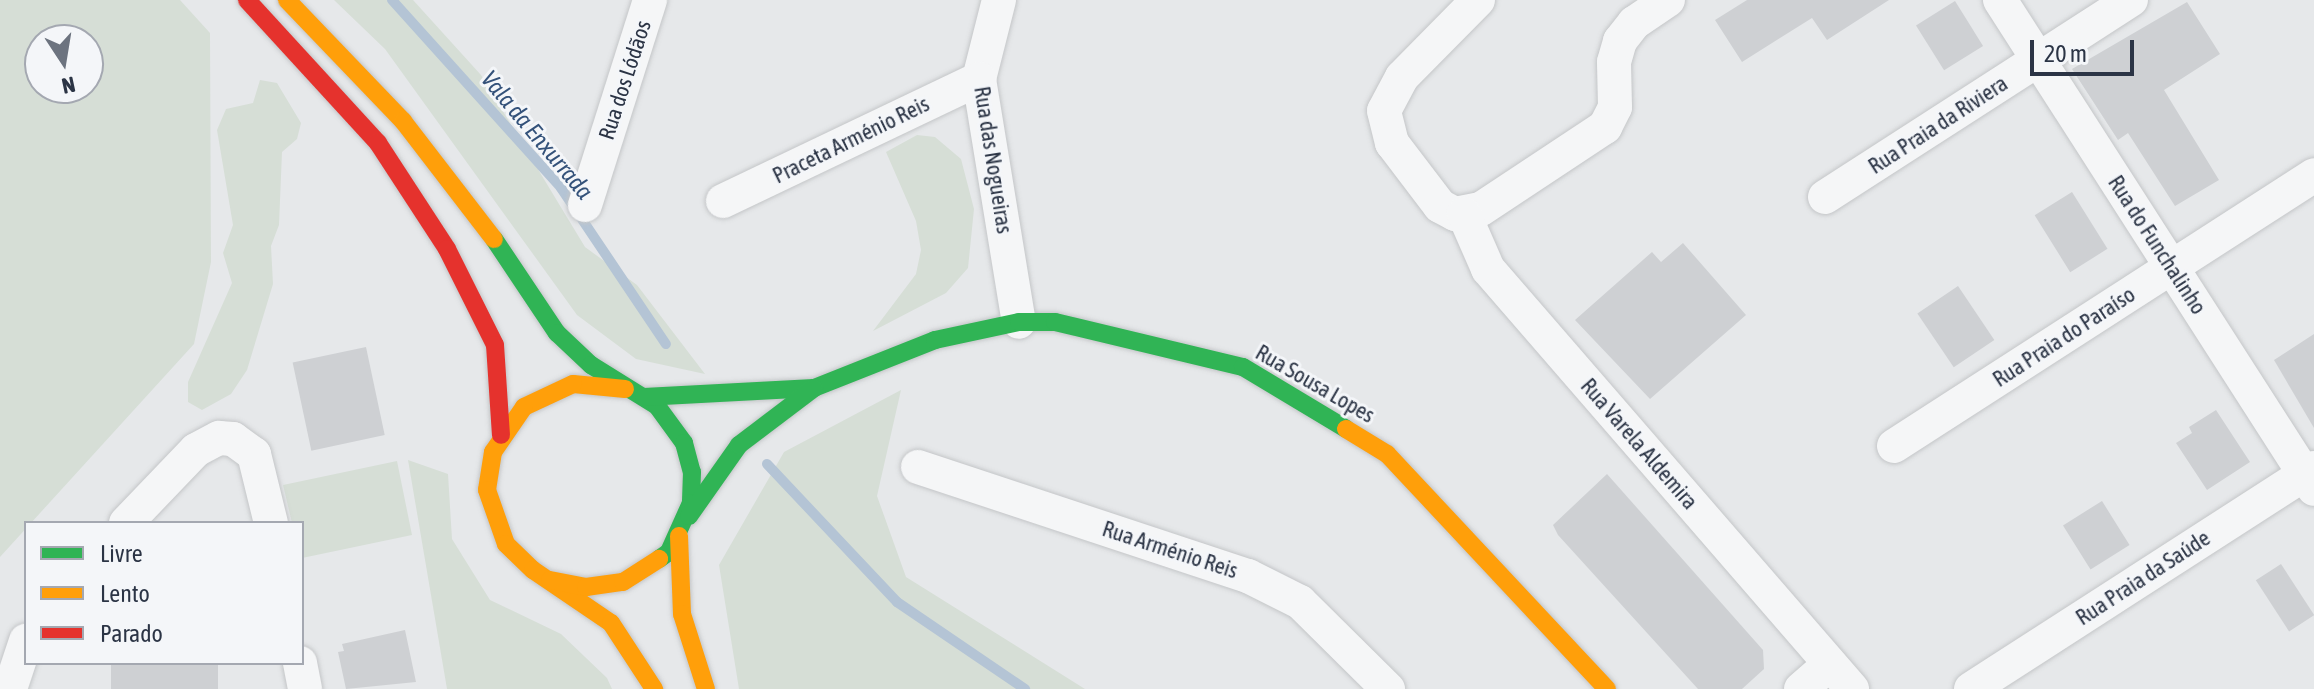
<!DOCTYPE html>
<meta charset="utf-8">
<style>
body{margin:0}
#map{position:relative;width:2314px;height:689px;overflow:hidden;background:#e6e8ea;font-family:"Asap Condensed",sans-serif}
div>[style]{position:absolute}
.green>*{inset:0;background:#d6ded6}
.stream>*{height:10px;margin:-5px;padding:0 5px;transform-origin:5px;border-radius:5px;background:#b4c4d5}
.building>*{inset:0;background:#ced0d3;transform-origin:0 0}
.roads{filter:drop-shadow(0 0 2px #c4c6c8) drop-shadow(0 0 2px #c4c6c8)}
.street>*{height:34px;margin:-17px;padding:0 17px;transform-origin:17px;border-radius:17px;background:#f5f6f7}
.fast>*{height:18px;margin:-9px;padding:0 9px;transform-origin:9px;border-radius:9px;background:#30b455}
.slow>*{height:18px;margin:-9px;padding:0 9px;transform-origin:9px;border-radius:9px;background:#ff9f0a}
.jam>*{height:18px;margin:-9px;padding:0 9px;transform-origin:9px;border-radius:9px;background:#e5322d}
span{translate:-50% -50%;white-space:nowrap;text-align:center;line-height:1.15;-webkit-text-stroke:6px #f4f6f9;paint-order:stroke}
.street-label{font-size:22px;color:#2b3445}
.water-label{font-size:24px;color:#34527a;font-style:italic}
.legend{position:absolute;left:24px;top:521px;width:280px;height:144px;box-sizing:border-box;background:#f4f6f9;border:2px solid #a4a8b1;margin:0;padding:10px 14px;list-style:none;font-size:24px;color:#2b3445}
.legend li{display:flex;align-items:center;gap:16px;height:40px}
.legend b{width:40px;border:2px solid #a4a8b1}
.north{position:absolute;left:24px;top:24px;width:80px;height:80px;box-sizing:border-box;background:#f4f6f9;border:2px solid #a4a8b1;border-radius:50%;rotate:168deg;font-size:22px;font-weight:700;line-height:32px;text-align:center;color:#2b3445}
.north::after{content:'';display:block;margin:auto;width:28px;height:36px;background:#6c737f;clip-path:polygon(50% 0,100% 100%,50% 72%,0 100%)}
.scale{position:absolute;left:2030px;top:40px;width:104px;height:36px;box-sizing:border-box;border:4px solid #2b3445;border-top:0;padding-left:10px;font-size:24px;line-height:28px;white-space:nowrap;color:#2b3445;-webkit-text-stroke:6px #f4f6f9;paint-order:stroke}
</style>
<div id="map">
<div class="green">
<div style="clip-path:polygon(evenodd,0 0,180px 0,210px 33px,211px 262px,194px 344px,0 557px,0 0,40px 40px,88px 40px,88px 88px,40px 88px,40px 40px)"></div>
<div style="clip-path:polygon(334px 0,413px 0,481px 75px,585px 247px,637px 285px,705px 374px,636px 359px,577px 315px,385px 49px)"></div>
<div style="clip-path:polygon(260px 80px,277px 83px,301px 123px,297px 139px,282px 152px,279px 225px,271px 246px,273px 284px,247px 370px,231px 394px,202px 410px,188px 402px,188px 382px,232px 283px,223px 253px,233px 225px,217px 130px,226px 109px,253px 103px)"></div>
<div style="clip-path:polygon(917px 135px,935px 137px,961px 159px,974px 209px,968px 268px,946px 293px,873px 331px,916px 274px,921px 250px,916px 221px,886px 152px)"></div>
<div style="clip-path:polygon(901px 390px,877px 496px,906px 577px,1085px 689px,739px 689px,719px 565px,784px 452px)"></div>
<div style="clip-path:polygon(408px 460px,448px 474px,452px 539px,490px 600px,561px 634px,607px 678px,612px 689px,447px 689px)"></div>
<div style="clip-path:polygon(397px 461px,412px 535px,302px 558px,302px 523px,292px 523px,283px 485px)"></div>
</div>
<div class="stream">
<div style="left:392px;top:0;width:253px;rotate:48deg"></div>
<div style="left:561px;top:188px;width:188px;rotate:56.1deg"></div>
<div style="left:767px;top:464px;width:190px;rotate:46.7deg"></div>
<div style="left:897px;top:602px;width:155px;rotate:34.2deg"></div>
</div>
<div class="building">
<div style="clip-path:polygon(1747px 0,1889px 0,1827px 40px,1812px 18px,1742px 62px,1715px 20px)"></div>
<div style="left:1955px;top:1px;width:53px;height:46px;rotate:58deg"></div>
<div style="clip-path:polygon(2187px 2px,2220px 54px,2164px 90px,2219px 180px,2175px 206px,2128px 133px,2118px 140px,2072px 69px)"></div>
<div style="left:2072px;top:192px;width:67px;height:44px;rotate:58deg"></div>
<div style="clip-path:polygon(1683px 243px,1746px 315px,1650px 399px,1575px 320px,1652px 252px,1661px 262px)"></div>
<div style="left:1958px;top:286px;width:65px;height:49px;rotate:56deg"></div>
<div style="clip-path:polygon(2314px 334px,2314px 428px,2274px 360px)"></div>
<div style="left:366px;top:347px;width:90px;height:75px;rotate:78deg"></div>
<div style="clip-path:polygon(2216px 410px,2250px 462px,2207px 490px,2176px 443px,2192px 433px,2189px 427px)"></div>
<div style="clip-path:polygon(1607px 474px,1763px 650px,1764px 669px,1742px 689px,1698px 689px,1558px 535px,1553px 525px)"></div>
<div style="left:2102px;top:501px;width:52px;height:46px;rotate:58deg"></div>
<div style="left:2281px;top:564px;width:61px;height:30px;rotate:57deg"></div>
<div style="clip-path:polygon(405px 630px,416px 682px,346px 689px,338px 652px,344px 651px,342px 644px)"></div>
<div style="left:111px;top:663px;width:107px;height:27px"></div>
</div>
<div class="roads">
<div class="street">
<div style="left:999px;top:0;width:81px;rotate:104.2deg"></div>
<div style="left:979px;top:79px;width:246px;rotate:80.7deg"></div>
<div style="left:1478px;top:0;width:108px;rotate:134.6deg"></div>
<div style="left:1402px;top:77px;width:38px;rotate:118deg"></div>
<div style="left:1384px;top:111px;width:33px;rotate:76deg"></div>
<div style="left:1392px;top:143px;width:79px;rotate:52.7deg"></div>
<div style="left:1440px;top:206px;width:17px;rotate:28deg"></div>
<div style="left:1455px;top:214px;width:26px;rotate:-11deg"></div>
<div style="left:1481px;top:209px;width:149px;rotate:-33.5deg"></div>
<div style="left:1605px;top:127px;width:22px;rotate:-63deg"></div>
<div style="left:1615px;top:107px;width:45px;rotate:-91.3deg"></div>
<div style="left:1614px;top:62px;width:22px;rotate:-74deg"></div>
<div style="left:1620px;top:41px;width:23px;rotate:-52deg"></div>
<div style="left:1634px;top:23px;width:41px;rotate:-34.1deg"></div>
<div style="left:2000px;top:0;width:581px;rotate:57.29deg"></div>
<div style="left:1825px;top:197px;width:364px;rotate:-32.8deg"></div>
<div style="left:723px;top:201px;width:284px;rotate:-25.5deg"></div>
<div style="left:585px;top:205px;width:215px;rotate:-72.4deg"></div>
<div style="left:1464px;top:214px;width:60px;rotate:66.4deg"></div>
<div style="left:1488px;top:269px;width:556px;rotate:49.09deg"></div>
<div style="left:1894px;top:446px;width:500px;rotate:-32.8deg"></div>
<div style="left:918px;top:467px;width:348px;rotate:18.3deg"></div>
<div style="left:1248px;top:576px;width:58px;rotate:26.6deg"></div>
<div style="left:1300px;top:602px;width:124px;rotate:44.7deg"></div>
<div style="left:126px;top:523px;width:101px;rotate:-46.2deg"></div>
<div style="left:196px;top:450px;width:26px;rotate:-28deg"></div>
<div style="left:219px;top:438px;width:14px;rotate:4deg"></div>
<div style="left:233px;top:439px;width:26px;rotate:36deg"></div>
<div style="left:254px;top:454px;width:71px;rotate:76.2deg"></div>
<div style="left:300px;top:663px;width:26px;rotate:79deg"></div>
<div style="left:10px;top:689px;width:51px;rotate:-71.6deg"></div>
<div style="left:1801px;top:689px;width:38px;rotate:-41deg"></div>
<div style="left:1971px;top:689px;width:408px;rotate:-32.8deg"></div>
</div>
<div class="fast">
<div style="left:494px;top:239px;width:113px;rotate:56.2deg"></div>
<div style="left:557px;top:333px;width:47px;rotate:43.3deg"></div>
<div style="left:591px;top:365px;width:78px;rotate:31.8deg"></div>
<div style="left:657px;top:406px;width:46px;rotate:53.9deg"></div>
<div style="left:684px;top:443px;width:30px;rotate:75deg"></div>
<div style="left:692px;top:472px;width:31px;rotate:92deg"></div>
<div style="left:691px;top:503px;width:54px;rotate:114.2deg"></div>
<div style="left:669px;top:552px;width:12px;rotate:145deg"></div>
<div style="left:644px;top:397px;width:170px;rotate:-3deg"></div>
<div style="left:814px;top:388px;width:130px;rotate:-21.6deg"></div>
<div style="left:935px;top:340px;width:86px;rotate:-12.1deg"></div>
<div style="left:1019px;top:322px;width:36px"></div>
<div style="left:1055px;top:322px;width:193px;rotate:13.5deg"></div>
<div style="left:1243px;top:367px;width:120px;rotate:31deg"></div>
<div style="left:689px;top:516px;width:87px;rotate:-54.8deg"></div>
<div style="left:739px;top:445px;width:94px;rotate:-37.2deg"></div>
</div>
<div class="slow">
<div style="left:287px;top:0;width:168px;rotate:46.2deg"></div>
<div style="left:403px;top:121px;width:149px;rotate:52.4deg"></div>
<div style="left:625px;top:389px;width:52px;rotate:-174.5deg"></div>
<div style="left:573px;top:384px;width:54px;rotate:154.9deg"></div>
<div style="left:524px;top:407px;width:55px;rotate:124.6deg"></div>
<div style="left:493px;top:452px;width:38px;rotate:99deg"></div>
<div style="left:487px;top:490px;width:57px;rotate:70.6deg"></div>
<div style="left:506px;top:544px;width:37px;rotate:44deg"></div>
<div style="left:533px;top:570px;width:94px;rotate:34.2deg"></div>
<div style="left:611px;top:623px;width:79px;rotate:56.9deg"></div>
<div style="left:1346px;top:429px;width:48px;rotate:31.4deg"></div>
<div style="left:1387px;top:454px;width:322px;rotate:46.9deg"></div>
<div style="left:679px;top:536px;width:78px;rotate:87.8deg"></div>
<div style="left:682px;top:614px;width:79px;rotate:72.3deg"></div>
<div style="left:550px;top:580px;width:37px;rotate:11deg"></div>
<div style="left:586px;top:587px;width:37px;rotate:-8deg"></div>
<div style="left:623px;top:582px;width:43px;rotate:-32.6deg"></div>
</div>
<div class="jam">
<div style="left:247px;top:0;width:194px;rotate:47.5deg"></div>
<div style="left:378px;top:143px;width:126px;rotate:56.9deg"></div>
<div style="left:447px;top:249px;width:107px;rotate:63.4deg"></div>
<div style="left:495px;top:345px;width:90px;rotate:86.2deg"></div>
</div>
</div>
<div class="street-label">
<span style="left:625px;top:80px;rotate:-72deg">Rua dos Lódãos</span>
<span style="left:1938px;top:125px;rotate:-33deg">Rua Praia da Riviera</span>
<span style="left:851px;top:140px;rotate:-26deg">Praceta Arménio Reis</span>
<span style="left:993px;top:160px;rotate:81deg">Rua das Nogueiras</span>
<span style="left:2157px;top:245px;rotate:57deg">Rua do Funchalinho</span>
<span style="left:2064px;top:337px;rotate:-33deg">Rua Praia do Paraíso</span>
<span style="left:1315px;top:384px;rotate:30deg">Rua Sousa Lopes</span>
<span style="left:1639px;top:444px;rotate:49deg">Rua Varela Aldemira</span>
<span style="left:1170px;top:550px;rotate:18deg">Rua Arménio Reis</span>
<span style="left:2143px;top:578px;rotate:-33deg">Rua Praia da Saúde</span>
</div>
<div class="water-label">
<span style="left:537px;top:135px;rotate:50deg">Vala da Enxurrada</span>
</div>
<ul class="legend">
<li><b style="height:10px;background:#30b455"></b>Livre</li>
<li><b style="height:10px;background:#ff9f0a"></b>Lento</li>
<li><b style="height:10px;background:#e5322d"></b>Parado</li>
</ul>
<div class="north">N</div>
<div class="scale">20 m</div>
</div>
